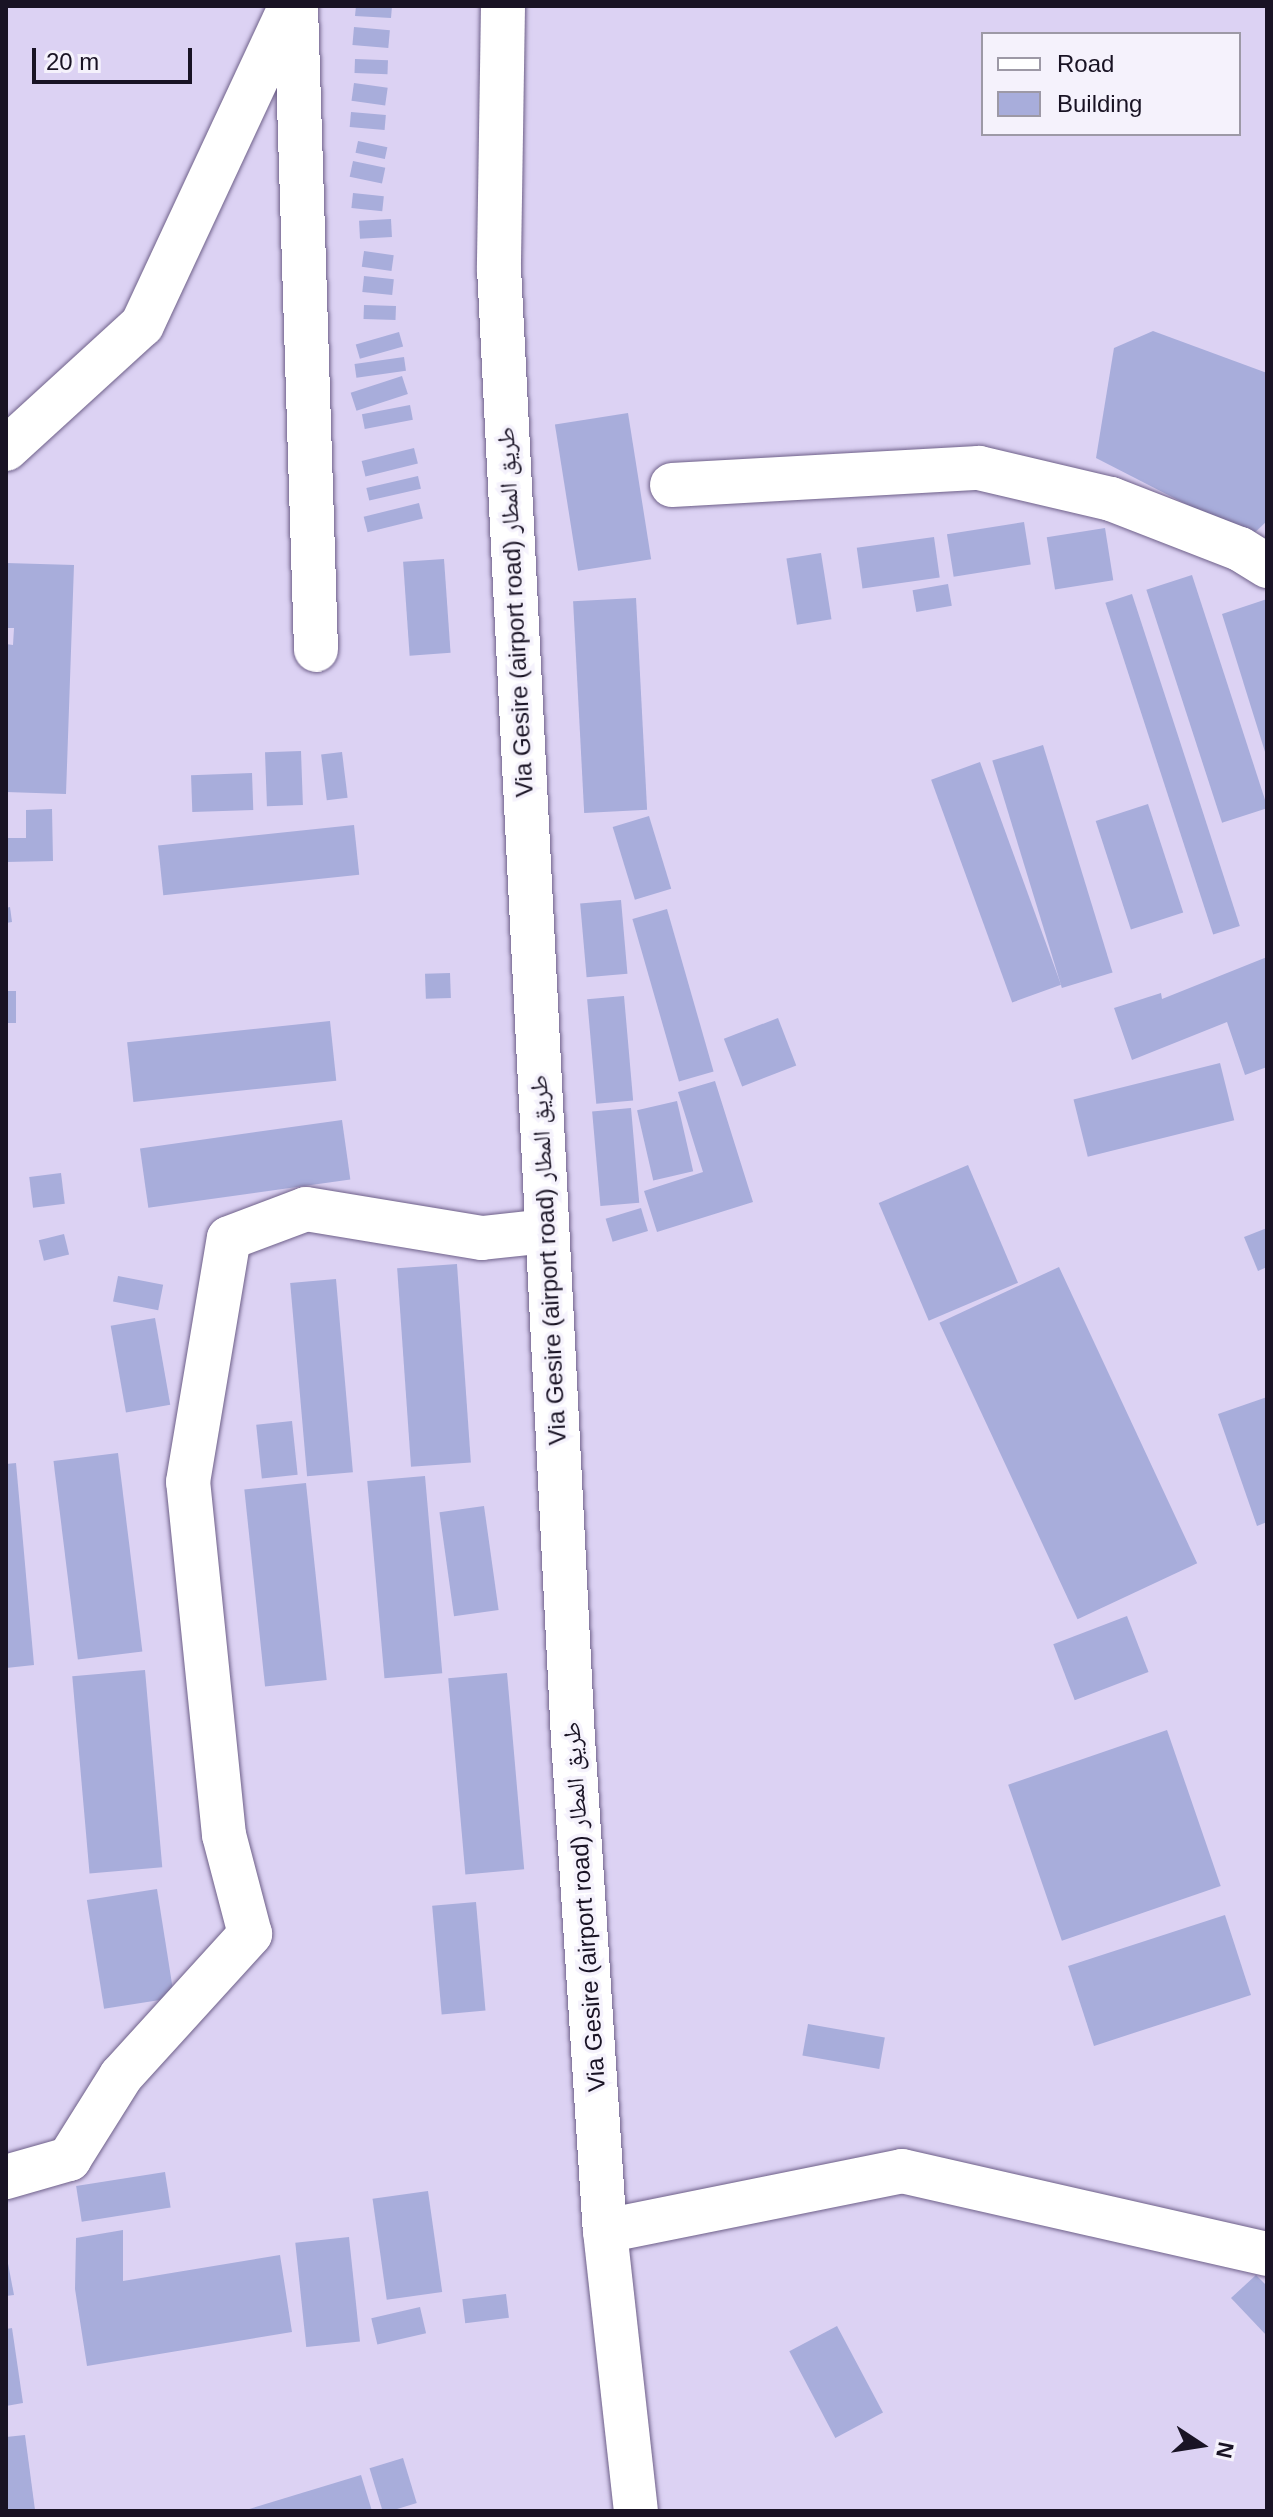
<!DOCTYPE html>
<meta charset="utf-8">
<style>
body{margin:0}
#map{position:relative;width:1273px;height:2517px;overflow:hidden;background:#eae1fe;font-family:Arial,"Noto Naskh Arabic",sans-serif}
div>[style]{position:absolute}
.built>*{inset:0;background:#dcd2f3}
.building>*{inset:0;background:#a8addb;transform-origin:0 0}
.roads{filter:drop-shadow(0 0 2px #6e6089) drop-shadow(0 0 2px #6e6089)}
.street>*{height:44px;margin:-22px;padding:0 22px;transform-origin:22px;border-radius:22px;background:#fff}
span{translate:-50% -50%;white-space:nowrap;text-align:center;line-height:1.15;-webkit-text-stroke:7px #f5f2fc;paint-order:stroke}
.street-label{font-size:24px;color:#191324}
.frame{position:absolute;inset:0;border:8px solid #191324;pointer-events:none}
.legend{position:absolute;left:981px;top:32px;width:260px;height:104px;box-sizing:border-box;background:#f5f2fc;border:2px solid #9d99a6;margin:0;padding:10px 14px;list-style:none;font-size:24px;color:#191324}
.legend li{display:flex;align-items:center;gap:16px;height:40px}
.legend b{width:40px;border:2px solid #9d99a6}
.north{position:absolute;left:1161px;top:2405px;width:80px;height:80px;-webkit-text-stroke:6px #f5f2fc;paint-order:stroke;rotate:102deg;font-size:22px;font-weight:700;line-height:32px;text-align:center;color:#191324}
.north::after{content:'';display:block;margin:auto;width:28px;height:36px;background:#191324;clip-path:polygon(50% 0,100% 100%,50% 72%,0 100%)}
.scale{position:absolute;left:32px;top:48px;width:160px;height:36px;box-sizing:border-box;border:4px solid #191324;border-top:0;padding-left:10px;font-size:24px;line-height:28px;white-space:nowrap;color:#191324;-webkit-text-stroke:6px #f5f2fc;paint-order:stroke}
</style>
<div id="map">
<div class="built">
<div style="clip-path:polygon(evenodd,6px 6px,1267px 6px,1267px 2511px,6px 2511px,6px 6px,983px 34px,1239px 34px,1239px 134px,983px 134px,983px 34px)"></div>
</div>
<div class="building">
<div style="clip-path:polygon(356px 6px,392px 6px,391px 18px,355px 16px)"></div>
<div style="left:354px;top:27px;width:36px;height:18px;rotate:5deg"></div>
<div style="left:355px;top:59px;width:33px;height:14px;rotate:2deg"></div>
<div style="left:354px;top:83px;width:34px;height:18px;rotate:8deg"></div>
<div style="left:351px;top:112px;width:35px;height:15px;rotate:5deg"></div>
<div style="left:358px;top:141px;width:30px;height:12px;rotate:12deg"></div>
<div style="left:353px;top:161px;width:33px;height:16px;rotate:12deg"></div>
<div style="left:353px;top:193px;width:31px;height:15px;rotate:6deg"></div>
<div style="left:391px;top:219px;width:18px;height:32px;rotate:87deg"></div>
<div style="left:364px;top:251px;width:30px;height:16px;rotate:8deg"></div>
<div style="left:364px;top:276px;width:30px;height:16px;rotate:6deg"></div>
<div style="left:364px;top:305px;width:32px;height:14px;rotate:2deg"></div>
<div style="clip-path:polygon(1153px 331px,1267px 373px,1267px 521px,1250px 537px,1096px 458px,1114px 348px)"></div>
<div style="left:399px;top:332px;width:15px;height:45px;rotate:74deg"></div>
<div style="left:404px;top:357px;width:14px;height:50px;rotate:82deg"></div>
<div style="left:402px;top:376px;width:19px;height:54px;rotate:72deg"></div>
<div style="left:410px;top:405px;width:15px;height:49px;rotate:79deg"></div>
<div style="left:628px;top:413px;width:148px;height:74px;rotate:81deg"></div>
<div style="left:414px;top:448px;width:16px;height:54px;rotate:76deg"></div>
<div style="left:418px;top:476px;width:13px;height:53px;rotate:77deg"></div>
<div style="left:419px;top:503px;width:16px;height:57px;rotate:76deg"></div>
<div style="left:1024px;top:522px;width:43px;height:78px;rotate:81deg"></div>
<div style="left:1105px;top:528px;width:53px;height:59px;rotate:81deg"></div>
<div style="left:934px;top:537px;width:41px;height:78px;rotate:82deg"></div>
<div style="left:821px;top:553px;width:67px;height:35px;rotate:81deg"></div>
<div style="left:444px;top:559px;width:94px;height:41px;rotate:86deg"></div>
<div style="clip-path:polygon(6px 563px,74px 565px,66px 794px,6px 792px,6px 644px,13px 645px,14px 628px,6px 628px)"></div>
<div style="left:1192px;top:575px;width:245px;height:48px;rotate:72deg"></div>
<div style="left:948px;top:584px;width:22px;height:36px;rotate:80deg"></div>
<div style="left:1132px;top:594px;width:349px;height:28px;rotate:72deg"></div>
<div style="left:636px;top:598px;width:212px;height:63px;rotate:87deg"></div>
<div style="clip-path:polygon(1267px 599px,1267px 755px,1266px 755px,1222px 614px)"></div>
<div style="left:1043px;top:745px;width:238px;height:53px;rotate:73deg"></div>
<div style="left:301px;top:751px;width:54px;height:36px;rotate:88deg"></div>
<div style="left:342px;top:752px;width:46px;height:21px;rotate:83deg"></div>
<div style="left:980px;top:762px;width:237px;height:52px;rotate:70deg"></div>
<div style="left:252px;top:773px;width:37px;height:61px;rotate:88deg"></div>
<div style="left:1148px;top:804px;width:114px;height:55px;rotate:72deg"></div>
<div style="clip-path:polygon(52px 809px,53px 861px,6px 862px,6px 838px,26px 838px,26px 810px)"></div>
<div style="left:649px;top:816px;width:76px;height:38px;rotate:73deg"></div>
<div style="left:354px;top:825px;width:50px;height:197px;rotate:84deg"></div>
<div style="left:621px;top:900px;width:74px;height:41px;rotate:85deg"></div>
<div style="clip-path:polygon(10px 907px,12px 922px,6px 923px,6px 908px)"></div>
<div style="left:667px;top:909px;width:169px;height:36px;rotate:74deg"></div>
<div style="clip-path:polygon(1267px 957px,1267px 1067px,1245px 1075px,1227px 1022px,1132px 1060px,1114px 1008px,1161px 993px,1162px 999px)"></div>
<div style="left:450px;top:973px;width:25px;height:25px;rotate:88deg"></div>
<div style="left:6px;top:991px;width:10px;height:32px"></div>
<div style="left:624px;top:996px;width:105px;height:37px;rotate:85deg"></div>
<div style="left:778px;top:1018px;width:51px;height:58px;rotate:69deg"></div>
<div style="left:330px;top:1021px;width:60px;height:204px;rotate:84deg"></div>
<div style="left:1220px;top:1063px;width:59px;height:151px;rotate:76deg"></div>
<div style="clip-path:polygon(715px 1081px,753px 1202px,657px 1232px,644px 1191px,703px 1172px,678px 1092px)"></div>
<div style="left:677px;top:1101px;width:72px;height:41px;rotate:77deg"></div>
<div style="left:631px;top:1108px;width:95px;height:39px;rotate:85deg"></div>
<div style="left:342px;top:1120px;width:60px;height:204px;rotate:82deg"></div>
<div style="left:968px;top:1165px;width:128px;height:97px;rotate:67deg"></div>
<div style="left:61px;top:1173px;width:31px;height:32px;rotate:83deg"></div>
<div style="left:641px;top:1208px;width:24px;height:37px;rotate:73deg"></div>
<div style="clip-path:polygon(1267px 1228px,1267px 1267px,1258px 1271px,1244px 1237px)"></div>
<div style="left:64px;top:1234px;width:21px;height:26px;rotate:76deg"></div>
<div style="left:457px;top:1264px;width:199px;height:60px;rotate:86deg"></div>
<div style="left:1059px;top:1267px;width:327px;height:132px;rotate:65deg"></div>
<div style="left:118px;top:1276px;width:46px;height:26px;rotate:11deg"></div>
<div style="left:336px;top:1279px;width:194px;height:46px;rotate:85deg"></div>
<div style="left:155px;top:1318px;width:88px;height:45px;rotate:80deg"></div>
<div style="clip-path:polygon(1267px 1397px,1267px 1522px,1257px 1526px,1218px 1414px)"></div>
<div style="left:292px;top:1421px;width:54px;height:36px;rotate:84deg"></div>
<div style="left:118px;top:1453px;width:200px;height:65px;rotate:83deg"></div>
<div style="clip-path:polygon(16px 1463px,34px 1665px,6px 1668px,6px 1464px)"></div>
<div style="left:425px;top:1476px;width:198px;height:58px;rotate:85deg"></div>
<div style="left:306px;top:1483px;width:198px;height:62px;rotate:84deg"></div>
<div style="left:484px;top:1506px;width:105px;height:45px;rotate:82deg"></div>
<div style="left:1127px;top:1616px;width:60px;height:79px;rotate:69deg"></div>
<div style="left:145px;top:1670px;width:198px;height:73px;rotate:85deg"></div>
<div style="left:507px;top:1673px;width:197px;height:59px;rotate:85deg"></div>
<div style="left:1167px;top:1730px;width:165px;height:168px;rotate:71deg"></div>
<div style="left:157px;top:1889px;width:110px;height:71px;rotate:81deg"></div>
<div style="left:476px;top:1902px;width:109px;height:44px;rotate:85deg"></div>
<div style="left:1225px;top:1915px;width:84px;height:165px;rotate:72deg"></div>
<div style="left:808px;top:2024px;width:78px;height:32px;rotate:10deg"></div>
<div style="left:165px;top:2172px;width:36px;height:90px;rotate:81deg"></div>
<div style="left:428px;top:2191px;width:102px;height:56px;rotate:82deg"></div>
<div style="clip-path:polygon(123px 2230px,123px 2281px,280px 2255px,292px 2332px,87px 2366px,75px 2289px,76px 2238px)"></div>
<div style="left:349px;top:2237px;width:105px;height:54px;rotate:84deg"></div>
<div style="clip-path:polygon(6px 2253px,14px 2295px,6px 2296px)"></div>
<div style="clip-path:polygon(1256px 2275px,1267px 2286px,1267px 2336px,1231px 2298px)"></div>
<div style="left:506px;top:2294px;width:24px;height:44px;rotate:83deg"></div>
<div style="left:420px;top:2307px;width:27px;height:50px;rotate:77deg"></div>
<div style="left:837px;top:2326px;width:98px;height:54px;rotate:62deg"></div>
<div style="clip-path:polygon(12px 2328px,23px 2403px,6px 2406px,6px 2329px)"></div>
<div style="clip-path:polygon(25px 2435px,35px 2510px,6px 2511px,6px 2437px)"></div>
<div style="left:403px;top:2458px;width:47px;height:35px;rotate:73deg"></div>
<div style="clip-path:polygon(361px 2475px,372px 2511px,246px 2511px,246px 2510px)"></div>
</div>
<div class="roads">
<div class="street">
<div style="left:296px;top:6px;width:644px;rotate:88.22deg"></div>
<div style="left:503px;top:6px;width:262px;rotate:90.9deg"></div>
<div style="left:499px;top:268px;width:1473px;rotate:87.12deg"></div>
<div style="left:573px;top:1739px;width:493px;rotate:86.3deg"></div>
<div style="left:605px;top:2231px;width:282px;rotate:83.7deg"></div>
<div style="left:6px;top:449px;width:184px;rotate:-42.4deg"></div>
<div style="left:142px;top:325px;width:352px;rotate:-65deg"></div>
<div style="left:672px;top:485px;width:307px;rotate:-3.2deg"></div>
<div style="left:979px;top:468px;width:136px;rotate:13.2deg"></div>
<div style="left:1111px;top:499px;width:138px;rotate:21.2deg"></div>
<div style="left:1240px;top:549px;width:32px;rotate:32deg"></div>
<div style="left:6px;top:2177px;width:66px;rotate:-15.9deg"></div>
<div style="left:69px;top:2159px;width:98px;rotate:-57.9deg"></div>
<div style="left:121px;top:2076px;width:192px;rotate:-47.7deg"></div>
<div style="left:250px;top:1934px;width:102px;rotate:-104.7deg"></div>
<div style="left:224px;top:1835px;width:355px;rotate:-95.8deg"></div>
<div style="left:188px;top:1482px;width:247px;rotate:-80.5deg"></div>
<div style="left:229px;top:1238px;width:82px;rotate:-20.6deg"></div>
<div style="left:306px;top:1209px;width:178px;rotate:9.4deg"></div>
<div style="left:482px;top:1238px;width:64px;rotate:-6.2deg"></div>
<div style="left:605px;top:2231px;width:303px;rotate:-11.4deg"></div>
<div style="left:902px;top:2171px;width:374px;rotate:12.8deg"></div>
</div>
</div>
<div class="street-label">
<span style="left:515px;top:612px;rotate:-93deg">Via Gesire (airport road) طريق المطار</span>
<span style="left:548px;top:1260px;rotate:-93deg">Via Gesire (airport road) طريق المطار</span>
<span style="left:584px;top:1907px;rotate:-94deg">Via Gesire (airport road) طريق المطار</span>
</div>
<div class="frame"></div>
<ul class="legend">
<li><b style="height:10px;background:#fff"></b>Road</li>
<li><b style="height:22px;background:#a8addb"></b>Building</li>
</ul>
<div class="north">N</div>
<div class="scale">20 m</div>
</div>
